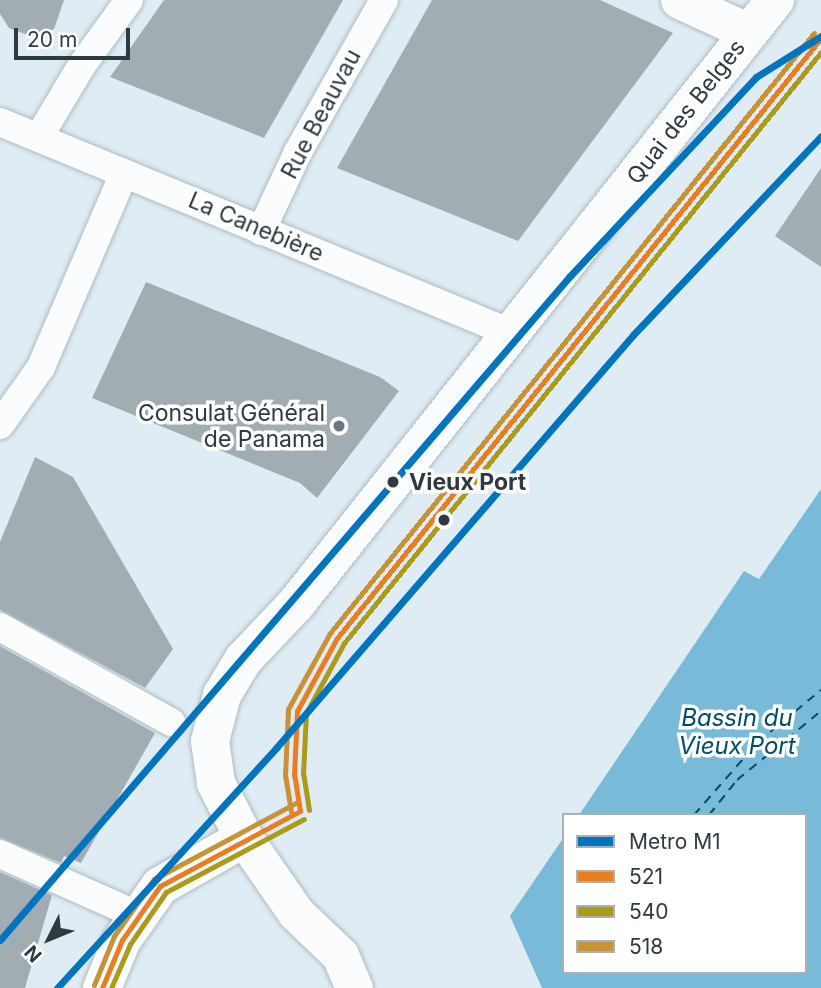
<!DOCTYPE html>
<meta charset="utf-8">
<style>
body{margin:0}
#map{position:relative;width:821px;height:988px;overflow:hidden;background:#dfecf4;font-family:Inter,sans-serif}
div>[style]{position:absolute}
.water>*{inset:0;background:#78bad8}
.ferry>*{height:2px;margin-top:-1px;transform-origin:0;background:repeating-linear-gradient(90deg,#004d68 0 9px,transparent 0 16px)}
.building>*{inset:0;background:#a1acb3}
.roads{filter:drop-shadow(0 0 2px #b0bbc1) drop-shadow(0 0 2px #b0bbc1)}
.pedestrian>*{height:28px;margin:-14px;padding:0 14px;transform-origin:14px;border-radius:14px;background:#fafcfd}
.minor>*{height:37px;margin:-18.5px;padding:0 18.5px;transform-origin:18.5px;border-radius:18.5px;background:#fafcfd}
.secondary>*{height:38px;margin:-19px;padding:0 19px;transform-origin:19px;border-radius:19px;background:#fafcfd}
.bus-1>*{height:5px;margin:-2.5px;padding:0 2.5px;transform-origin:2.5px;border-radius:2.5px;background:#ea7d21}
.bus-2>*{height:5px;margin:-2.5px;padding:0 2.5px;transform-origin:2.5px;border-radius:2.5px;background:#ab9b1a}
.bus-3>*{height:5px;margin:-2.5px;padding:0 2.5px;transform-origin:2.5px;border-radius:2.5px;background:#c89236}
.metro-1>*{height:7px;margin:-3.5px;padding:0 3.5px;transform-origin:3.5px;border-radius:3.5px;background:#0075be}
.dots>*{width:19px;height:19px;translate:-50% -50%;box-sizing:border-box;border:4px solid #fff;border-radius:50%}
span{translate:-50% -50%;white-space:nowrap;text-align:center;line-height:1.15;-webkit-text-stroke:7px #fff;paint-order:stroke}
.street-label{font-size:23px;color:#2e3940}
.poi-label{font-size:23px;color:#2e3940}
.right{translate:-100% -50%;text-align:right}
.stop-label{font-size:23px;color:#2e3940;font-weight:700}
.left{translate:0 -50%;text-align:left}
.water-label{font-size:24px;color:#004d68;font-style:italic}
.legend{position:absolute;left:562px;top:813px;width:245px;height:161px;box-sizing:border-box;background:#fff;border:2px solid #abb0b3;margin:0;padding:9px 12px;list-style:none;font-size:21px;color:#2e3940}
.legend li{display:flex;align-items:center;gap:14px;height:35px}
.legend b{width:35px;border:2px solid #abb0b3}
.north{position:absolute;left:14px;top:904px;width:70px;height:70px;-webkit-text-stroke:5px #fff;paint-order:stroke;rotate:227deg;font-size:19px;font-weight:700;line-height:28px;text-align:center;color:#2e3940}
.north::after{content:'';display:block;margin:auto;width:24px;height:32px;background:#2e3940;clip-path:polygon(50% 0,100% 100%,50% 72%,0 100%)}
.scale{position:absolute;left:14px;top:28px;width:116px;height:32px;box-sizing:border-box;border:4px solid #2e3940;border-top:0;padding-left:9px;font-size:21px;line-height:24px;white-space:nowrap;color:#2e3940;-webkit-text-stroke:5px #fff;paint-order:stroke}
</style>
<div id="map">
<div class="water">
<div style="clip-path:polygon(821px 489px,821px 988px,542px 988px,510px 916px,564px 837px,564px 972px,805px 972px,805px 815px,579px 815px,744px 571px,759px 579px)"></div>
</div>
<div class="ferry">
<div style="left:694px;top:815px;width:97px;rotate:-48.8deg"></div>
<div style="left:758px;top:742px;width:82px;rotate:-39.5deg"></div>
<div style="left:709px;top:815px;width:45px;rotate:-51.3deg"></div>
<div style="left:737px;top:780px;width:109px;rotate:-39.4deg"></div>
</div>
<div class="building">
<div style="clip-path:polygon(0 0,64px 0,54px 29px,36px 38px,9px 28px,0 14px)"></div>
<div style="clip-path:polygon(164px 0,343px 0,264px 138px,110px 77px)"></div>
<div style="clip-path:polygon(432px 0,600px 0,673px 33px,518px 241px,337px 168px)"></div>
<div style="clip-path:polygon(821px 168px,821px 267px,775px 236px)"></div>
<div style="clip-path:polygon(146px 282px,380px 377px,399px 391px,317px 498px,300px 483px,92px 398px)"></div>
<div style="clip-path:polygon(35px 457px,73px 477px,173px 649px,145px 688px,0 610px,0 542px)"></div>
<div style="clip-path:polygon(0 646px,155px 733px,81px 863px,64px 856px,61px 863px,0 838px)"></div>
<div style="clip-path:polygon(0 872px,52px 895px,25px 988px,0 988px)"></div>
</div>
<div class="roads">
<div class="pedestrian">
<div style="left:0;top:122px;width:553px;rotate:22.44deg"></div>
<div style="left:39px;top:137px;width:84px;rotate:-59.2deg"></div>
<div style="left:82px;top:65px;width:80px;rotate:-54.1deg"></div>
<div style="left:261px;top:231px;width:87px;rotate:-64.9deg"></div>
<div style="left:298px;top:152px;width:175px;rotate:-60.5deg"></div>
<div style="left:0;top:425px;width:71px;rotate:-54.7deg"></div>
<div style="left:41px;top:367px;width:211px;rotate:-66.8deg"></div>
<div style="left:0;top:627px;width:196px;rotate:29.1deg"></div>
<div style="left:0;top:854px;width:150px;rotate:24deg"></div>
</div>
<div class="minor">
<div style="left:679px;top:0;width:77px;rotate:24.6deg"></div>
<div style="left:244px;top:838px;width:91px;rotate:55.3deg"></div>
<div style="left:296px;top:913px;width:61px;rotate:43.7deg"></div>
<div style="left:340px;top:955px;width:36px;rotate:67deg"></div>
</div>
<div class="secondary">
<div style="left:244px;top:838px;width:62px;rotate:-117deg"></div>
<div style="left:216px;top:783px;width:42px;rotate:-98.1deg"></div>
<div style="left:210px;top:741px;width:48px;rotate:-75.4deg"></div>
<div style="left:222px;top:695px;width:41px;rotate:-59deg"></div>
<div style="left:243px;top:660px;width:77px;rotate:-46.6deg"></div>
<div style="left:296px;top:604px;width:771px;rotate:-51.58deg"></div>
<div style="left:102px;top:988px;width:52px;rotate:-67.4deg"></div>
<div style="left:122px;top:940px;width:66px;rotate:-54.9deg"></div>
<div style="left:160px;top:886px;width:97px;rotate:-29.7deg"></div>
</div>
</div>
<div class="bus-1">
<div style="left:300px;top:811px;width:36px;rotate:-99deg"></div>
<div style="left:294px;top:775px;width:64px;rotate:-87.3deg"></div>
<div style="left:297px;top:711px;width:83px;rotate:-61.3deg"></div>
<div style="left:337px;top:638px;width:771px;rotate:-51.11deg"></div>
<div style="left:102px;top:988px;width:52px;rotate:-67.4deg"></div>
<div style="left:122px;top:940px;width:66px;rotate:-54.9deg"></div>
<div style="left:160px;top:886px;width:159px;rotate:-28.2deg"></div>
</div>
<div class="bus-2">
<div style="left:309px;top:810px;width:36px;rotate:-99deg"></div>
<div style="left:303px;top:774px;width:61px;rotate:-87.2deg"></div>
<div style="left:306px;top:713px;width:80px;rotate:-61.5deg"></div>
<div style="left:344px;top:643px;width:759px;rotate:-51.09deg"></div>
<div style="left:111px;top:988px;width:48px;rotate:-66.6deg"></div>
<div style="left:130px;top:944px;width:63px;rotate:-55.3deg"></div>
<div style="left:166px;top:892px;width:156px;rotate:-27.9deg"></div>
</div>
<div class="bus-3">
<div style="left:291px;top:812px;width:36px;rotate:-99deg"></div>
<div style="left:285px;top:776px;width:67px;rotate:-87.4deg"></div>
<div style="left:288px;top:709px;width:87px;rotate:-61.1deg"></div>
<div style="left:330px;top:633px;width:771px;rotate:-51.11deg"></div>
<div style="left:94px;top:985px;width:53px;rotate:-67.8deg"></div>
<div style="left:114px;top:936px;width:70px;rotate:-54.9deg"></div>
<div style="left:154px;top:879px;width:161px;rotate:-28.2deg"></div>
</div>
<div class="metro-1">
<div style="left:0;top:940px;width:874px;rotate:-49.36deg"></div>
<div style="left:569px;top:277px;width:274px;rotate:-46.9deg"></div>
<div style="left:756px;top:77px;width:77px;rotate:-32.2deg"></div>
<div style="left:57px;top:988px;width:325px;rotate:-47.6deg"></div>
<div style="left:276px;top:748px;width:546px;rotate:-49.16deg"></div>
<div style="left:633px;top:335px;width:274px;rotate:-46.6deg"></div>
</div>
<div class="dots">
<div style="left:339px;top:426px;background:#6c787f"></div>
<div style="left:393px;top:482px;background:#2e3940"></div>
<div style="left:444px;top:520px;background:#2e3940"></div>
</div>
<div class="street-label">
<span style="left:686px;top:112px;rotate:-52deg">Quai des Belges</span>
<span style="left:321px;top:114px;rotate:-62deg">Rue Beauvau</span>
<span style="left:256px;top:227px;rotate:23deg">La Canebière</span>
</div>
<div class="poi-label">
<span class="right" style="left:325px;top:426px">Consulat Général<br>de Panama</span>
</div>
<div class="stop-label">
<span class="left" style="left:409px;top:482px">Vieux Port</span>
</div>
<div class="water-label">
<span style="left:737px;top:732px">Bassin du<br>Vieux Port</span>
</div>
<ul class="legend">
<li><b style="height:9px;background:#0075be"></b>Metro M1</li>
<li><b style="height:9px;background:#ea7d21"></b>521</li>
<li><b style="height:9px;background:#ab9b1a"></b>540</li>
<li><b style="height:9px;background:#c89236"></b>518</li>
</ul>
<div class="north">N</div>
<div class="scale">20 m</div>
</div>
